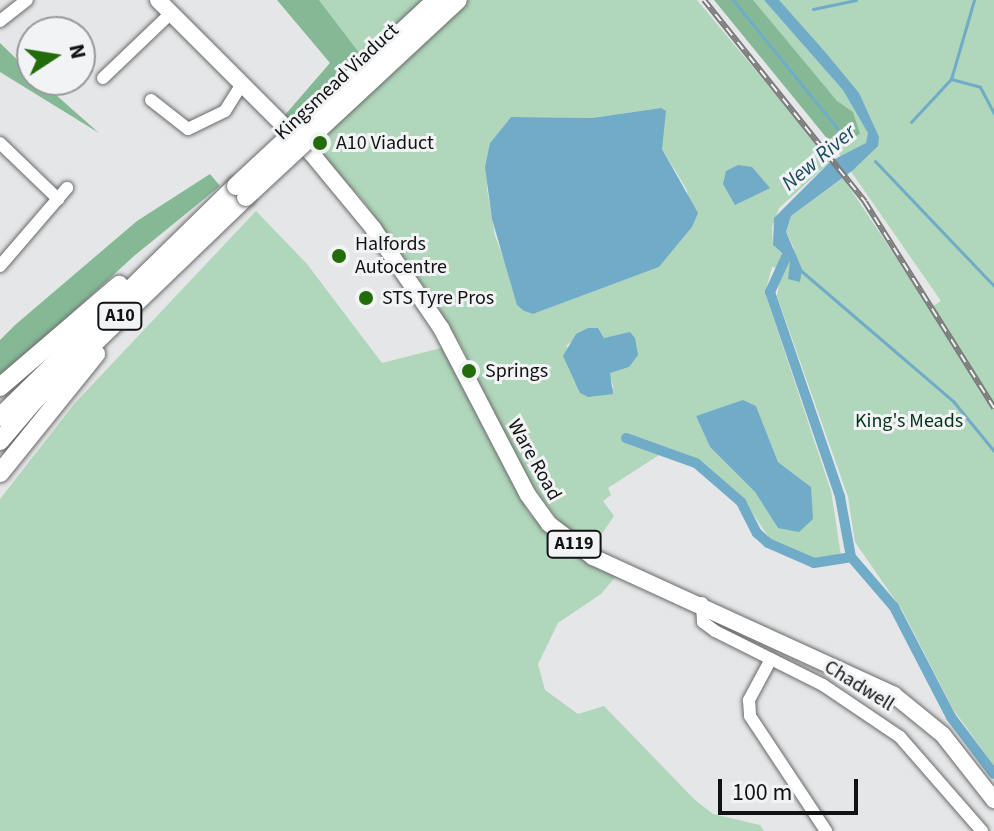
<!DOCTYPE html>
<style>
body{margin:0}
#map{position:relative;width:994px;height:831px;overflow:hidden;background:#e5e6e7;font-family:"Source Sans 3",sans-serif}
div>[style]{position:absolute}
.green>*{inset:0;background:#b0d6bb}
.forest>*{inset:0;background:#85b996}
.water>*{inset:0;background:#70abc8}
.stream>*{height:3px;margin:-1.5px;padding:0 1.5px;transform-origin:1.5px;border-radius:1.5px;background:#70abc8}
.canal>*{height:10px;margin:-5px;padding:0 5px;transform-origin:5px;border-radius:5px;background:#70abc8}
.roads{filter:drop-shadow(0 0 2px #696a6b) drop-shadow(0 0 2px #696a6b)}
.minor>*{height:12px;margin:-6px;padding:0 6px;transform-origin:6px;border-radius:6px;background:#fff}
.major>*{height:16px;margin:-8px;padding:0 8px;transform-origin:8px;border-radius:8px;background:#fff}
.highway>*{height:18px;margin:-9px;padding:0 9px;transform-origin:9px;border-radius:9px;background:#fff}
.rail>*{height:6px;margin-top:-3px;transform-origin:0;background:repeating-linear-gradient(90deg,#f2f3f4 0 9px,#7b7b7c 0 18px);box-sizing:border-box;border-block:2px solid #7b7b7c}
.bridges{filter:drop-shadow(0 0 2px #696a6b) drop-shadow(0 0 2px #696a6b)}
.highway-bridge>*{height:18px;margin:-9px;padding:0 9px;transform-origin:9px;border-radius:9px;background:#fff}
.dots>*{width:22px;height:22px;translate:-50% -50%;box-sizing:border-box;border:4px solid #f2f3f4;border-radius:50%}
span{translate:-50% -50%;white-space:nowrap;text-align:center;line-height:1.15;-webkit-text-stroke:6px #f2f3f4;paint-order:stroke}
.shield-label span{padding:2px 6px;background:#f2f3f4;border:2px solid;border-radius:6px;-webkit-text-stroke-width:0}
.shield-label{font-size:18px;color:#121213;font-weight:700}
.street-label{font-size:20px;color:#121213}
.poi-label{font-size:20px;color:#121213}
.left{translate:0 -50%;text-align:left}
.park-label{font-size:20px;color:#07321a}
.water-label{font-size:22px;color:#1b4b60;font-style:italic}
.north{position:absolute;left:16px;top:16px;width:80px;height:80px;box-sizing:border-box;background:#f2f3f4;border:2px solid #98999a;border-radius:50%;rotate:78deg;font-size:22px;font-weight:700;line-height:32px;text-align:center;color:#121213}
.north::after{content:'';display:block;margin:auto;width:28px;height:36px;background:#236c0b;clip-path:polygon(50% 0,100% 100%,50% 72%,0 100%)}
.scale{position:absolute;left:718px;top:779px;width:140px;height:36px;box-sizing:border-box;border:4px solid #121213;border-top:0;padding-left:10px;font-size:24px;line-height:28px;white-space:nowrap;color:#121213;-webkit-text-stroke:6px #f2f3f4;paint-order:stroke}
</style>
<div id="map">
<div class="green">
<div style="clip-path:polygon(evenodd,319px 0,697px 0,831px 161px,779px 208px,772px 227px,773px 245px,783px 255px,777px 268px,772px 267px,765px 293px,831px 491px,841px 556px,814px 558px,770px 539px,742px 498px,725px 483px,690px 456px,663px 446px,659px 455px,608px 488px,611px 495px,603px 501px,614px 516px,593px 547px,560px 523px,527px 478px,461px 345px,429px 294px,363px 200px,285px 115px,330px 63px,364px 59px,319px 0,661px 108px,662px 149px,687px 190px,692px 227px,659px 267px,533px 314px,524px 311px,495px 236px,487px 189px,490px 143px,511px 117px,592px 118px,661px 108px,319px 0,588px 328px,598px 328px,604px 338px,624px 334px,629px 367px,609px 373px,614px 389px,566px 346px,588px 328px,319px 0,743px 401px,756px 406px,778px 462px,811px 487px,778px 528px,755px 492px,710px 447px,696px 416px,743px 401px)"></div>
<div style="clip-path:polygon(721px 0,994px 0,994px 766px,953px 709px,902px 610px,855px 542px,848px 497px,777px 296px,781px 270px,794px 248px,786px 232px,791px 216px,843px 178px,930px 308px,941px 301px,834px 147px,852px 140px)"></div>
<div style="clip-path:polygon(256px 211px,307px 264px,382px 363px,445px 347px,528px 512px,553px 538px,617px 575px,601px 594px,558px 623px,538px 664px,545px 690px,578px 714px,604px 706px,695px 800px,713px 814px,760px 825px,764px 831px,0 831px,0 499px,75px 403px)"></div>
</div>
<div class="forest">
<div style="clip-path:polygon(277px 0,319px 0,364px 59px,291px 121px,285px 115px,330px 63px)"></div>
<div style="clip-path:polygon(714px 0,753px 0,837px 101px,853px 112px,860px 134px,834px 147px)"></div>
<div style="clip-path:polygon(0 43px,32px 74px,32px 80px,39px 80px,99px 133px,0 72px)"></div>
<div style="clip-path:polygon(210px 174px,220px 186px,134px 256px,0 379px,0 340px,15px 325px,137px 221px)"></div>
</div>
<div class="water">
<div style="clip-path:polygon(764px 0,779px 0,826px 53px,859px 93px,879px 137px,878px 146px,852px 171px,791px 216px,786px 232px,802px 269px,800px 282px,788px 279px,790px 262px,783px 263px,786px 257px,773px 245px,774px 218px,831px 161px,866px 143px,868px 133px,843px 90px)"></div>
<div style="clip-path:polygon(661px 108px,666px 111px,662px 149px,698px 213px,692px 227px,659px 267px,533px 314px,524px 311px,517px 305px,492px 219px,485px 167px,490px 143px,511px 117px,592px 118px)"></div>
<div style="clip-path:polygon(738px 165px,752px 167px,770px 188px,735px 205px,723px 184px,726px 171px)"></div>
<div style="clip-path:polygon(588px 328px,598px 328px,604px 338px,630px 332px,635px 338px,638px 355px,629px 367px,610px 373px,613px 394px,588px 397px,580px 393px,563px 356px,576px 334px)"></div>
<div style="clip-path:polygon(743px 400px,756px 406px,778px 462px,811px 487px,813px 519px,799px 532px,778px 528px,755px 492px,710px 447px,696px 416px)"></div>
</div>
<div class="stream">
<div style="left:733px;top:0;width:173px;rotate:50.9deg"></div>
<div style="left:974px;top:0;width:82px;rotate:106.2deg"></div>
<div style="left:951px;top:79px;width:30px;rotate:15deg"></div>
<div style="left:980px;top:87px;width:30px;rotate:62deg"></div>
<div style="left:813px;top:9px;width:44px;rotate:-11.8deg"></div>
<div style="left:911px;top:122px;width:59px;rotate:-47.1deg"></div>
<div style="left:845px;top:138px;width:6px;rotate:59deg"></div>
<div style="left:875px;top:161px;width:173px;rotate:46.4deg"></div>
<div style="left:799px;top:269px;width:203px;rotate:40.6deg"></div>
<div style="left:953px;top:401px;width:65px;rotate:50.6deg"></div>
</div>
<div class="canal">
<div style="left:787px;top:255px;width:41px;rotate:114.7deg"></div>
<div style="left:770px;top:292px;width:217px;rotate:71.1deg"></div>
<div style="left:840px;top:497px;width:61px;rotate:79.6deg"></div>
<div style="left:851px;top:557px;width:66px;rotate:49.3deg"></div>
<div style="left:894px;top:607px;width:124px;rotate:62.6deg"></div>
<div style="left:951px;top:717px;width:71px;rotate:53deg"></div>
<div style="left:626px;top:438px;width:74px;rotate:19.7deg"></div>
<div style="left:696px;top:463px;width:60px;rotate:40.9deg"></div>
<div style="left:741px;top:502px;width:35px;rotate:63deg"></div>
<div style="left:757px;top:533px;width:15px;rotate:42deg"></div>
<div style="left:768px;top:543px;width:50px;rotate:23.5deg"></div>
<div style="left:814px;top:563px;width:37px;rotate:-9deg"></div>
</div>
<div class="roads">
<div class="minor">
<div style="left:0;top:21px;width:34px;rotate:-38deg"></div>
<div style="left:103px;top:78px;width:93px;rotate:-43.7deg"></div>
<div style="left:151px;top:100px;width:47px;rotate:38.1deg"></div>
<div style="left:188px;top:129px;width:41px;rotate:-25.9deg"></div>
<div style="left:225px;top:111px;width:32px;rotate:-58deg"></div>
<div style="left:0;top:143px;width:81px;rotate:44deg"></div>
<div style="left:0;top:266px;width:103px;rotate:-49.3deg"></div>
<div style="left:702px;top:603px;width:19px;rotate:87deg"></div>
<div style="left:703px;top:622px;width:15px;rotate:37deg"></div>
<div style="left:715px;top:631px;width:121px;rotate:26.6deg"></div>
<div style="left:823px;top:685px;width:93px;rotate:34deg"></div>
<div style="left:900px;top:737px;width:125px;rotate:48.9deg"></div>
<div style="left:771px;top:659px;width:47px;rotate:118.2deg"></div>
<div style="left:749px;top:700px;width:16px;rotate:86deg"></div>
<div style="left:750px;top:716px;width:138px;rotate:56.5deg"></div>
</div>
<div class="major">
<div style="left:158px;top:0;width:218px;rotate:45deg"></div>
<div style="left:312px;top:154px;width:96px;rotate:50.5deg"></div>
<div style="left:373px;top:228px;width:121px;rotate:55.8deg"></div>
<div style="left:441px;top:328px;width:188px;rotate:62.5deg"></div>
<div style="left:528px;top:495px;width:36px;rotate:54deg"></div>
<div style="left:549px;top:524px;width:55px;rotate:36.9deg"></div>
<div style="left:593px;top:557px;width:331px;rotate:24.6deg"></div>
<div style="left:894px;top:695px;width:63px;rotate:39.2deg"></div>
<div style="left:943px;top:735px;width:83px;rotate:51.9deg"></div>
</div>
<div class="highway">
<div style="left:0;top:387px;width:157px;rotate:-40.6deg"></div>
<div style="left:0;top:417px;width:330px;rotate:-44.4deg"></div>
<div style="left:0;top:441px;width:52px;rotate:-49.6deg"></div>
<div style="left:34px;top:401px;width:294px;rotate:-43.9deg"></div>
<div style="left:0;top:473px;width:153px;rotate:-51.1deg"></div>
</div>
</div>
<div class="rail">
<div style="left:704px;top:0;width:258px;rotate:51.4deg"></div>
<div style="left:865px;top:202px;width:243px;rotate:57.9deg"></div>
</div>
<div class="bridges">
<div class="highway-bridge">
<div style="left:236px;top:186px;width:273px;rotate:-42.9deg"></div>
<div style="left:246px;top:197px;width:289px;rotate:-42.9deg"></div>
</div>
</div>
<div class="dots">
<div style="left:320px;top:143px;background:#236c0b"></div>
<div style="left:339px;top:256px;background:#236c0b"></div>
<div style="left:366px;top:298px;background:#236c0b"></div>
<div style="left:469px;top:371px;background:#236c0b"></div>
</div>
<div class="shield-label">
<span style="left:120px;top:316px">A10</span>
<span style="left:574px;top:544px">A119</span>
</div>
<div class="street-label">
<span style="left:337px;top:82px;rotate:-43deg">Kingsmead Viaduct</span>
<span style="left:534px;top:460px;rotate:61deg">Ware Road</span>
<span style="left:859px;top:686px;rotate:32deg">Chadwell</span>
</div>
<div class="poi-label">
<span class="left" style="left:336px;top:143px">A10 Viaduct</span>
<span class="left" style="left:355px;top:256px">Halfords<br>Autocentre</span>
<span class="left" style="left:382px;top:298px">STS Tyre Pros</span>
<span class="left" style="left:485px;top:371px">Springs</span>
</div>
<div class="park-label">
<span style="left:909px;top:421px">King's Meads</span>
</div>
<div class="water-label">
<span style="left:819px;top:158px;rotate:-40deg">New River</span>
</div>
<div class="north">N</div>
<div class="scale">100 m</div>
</div>
